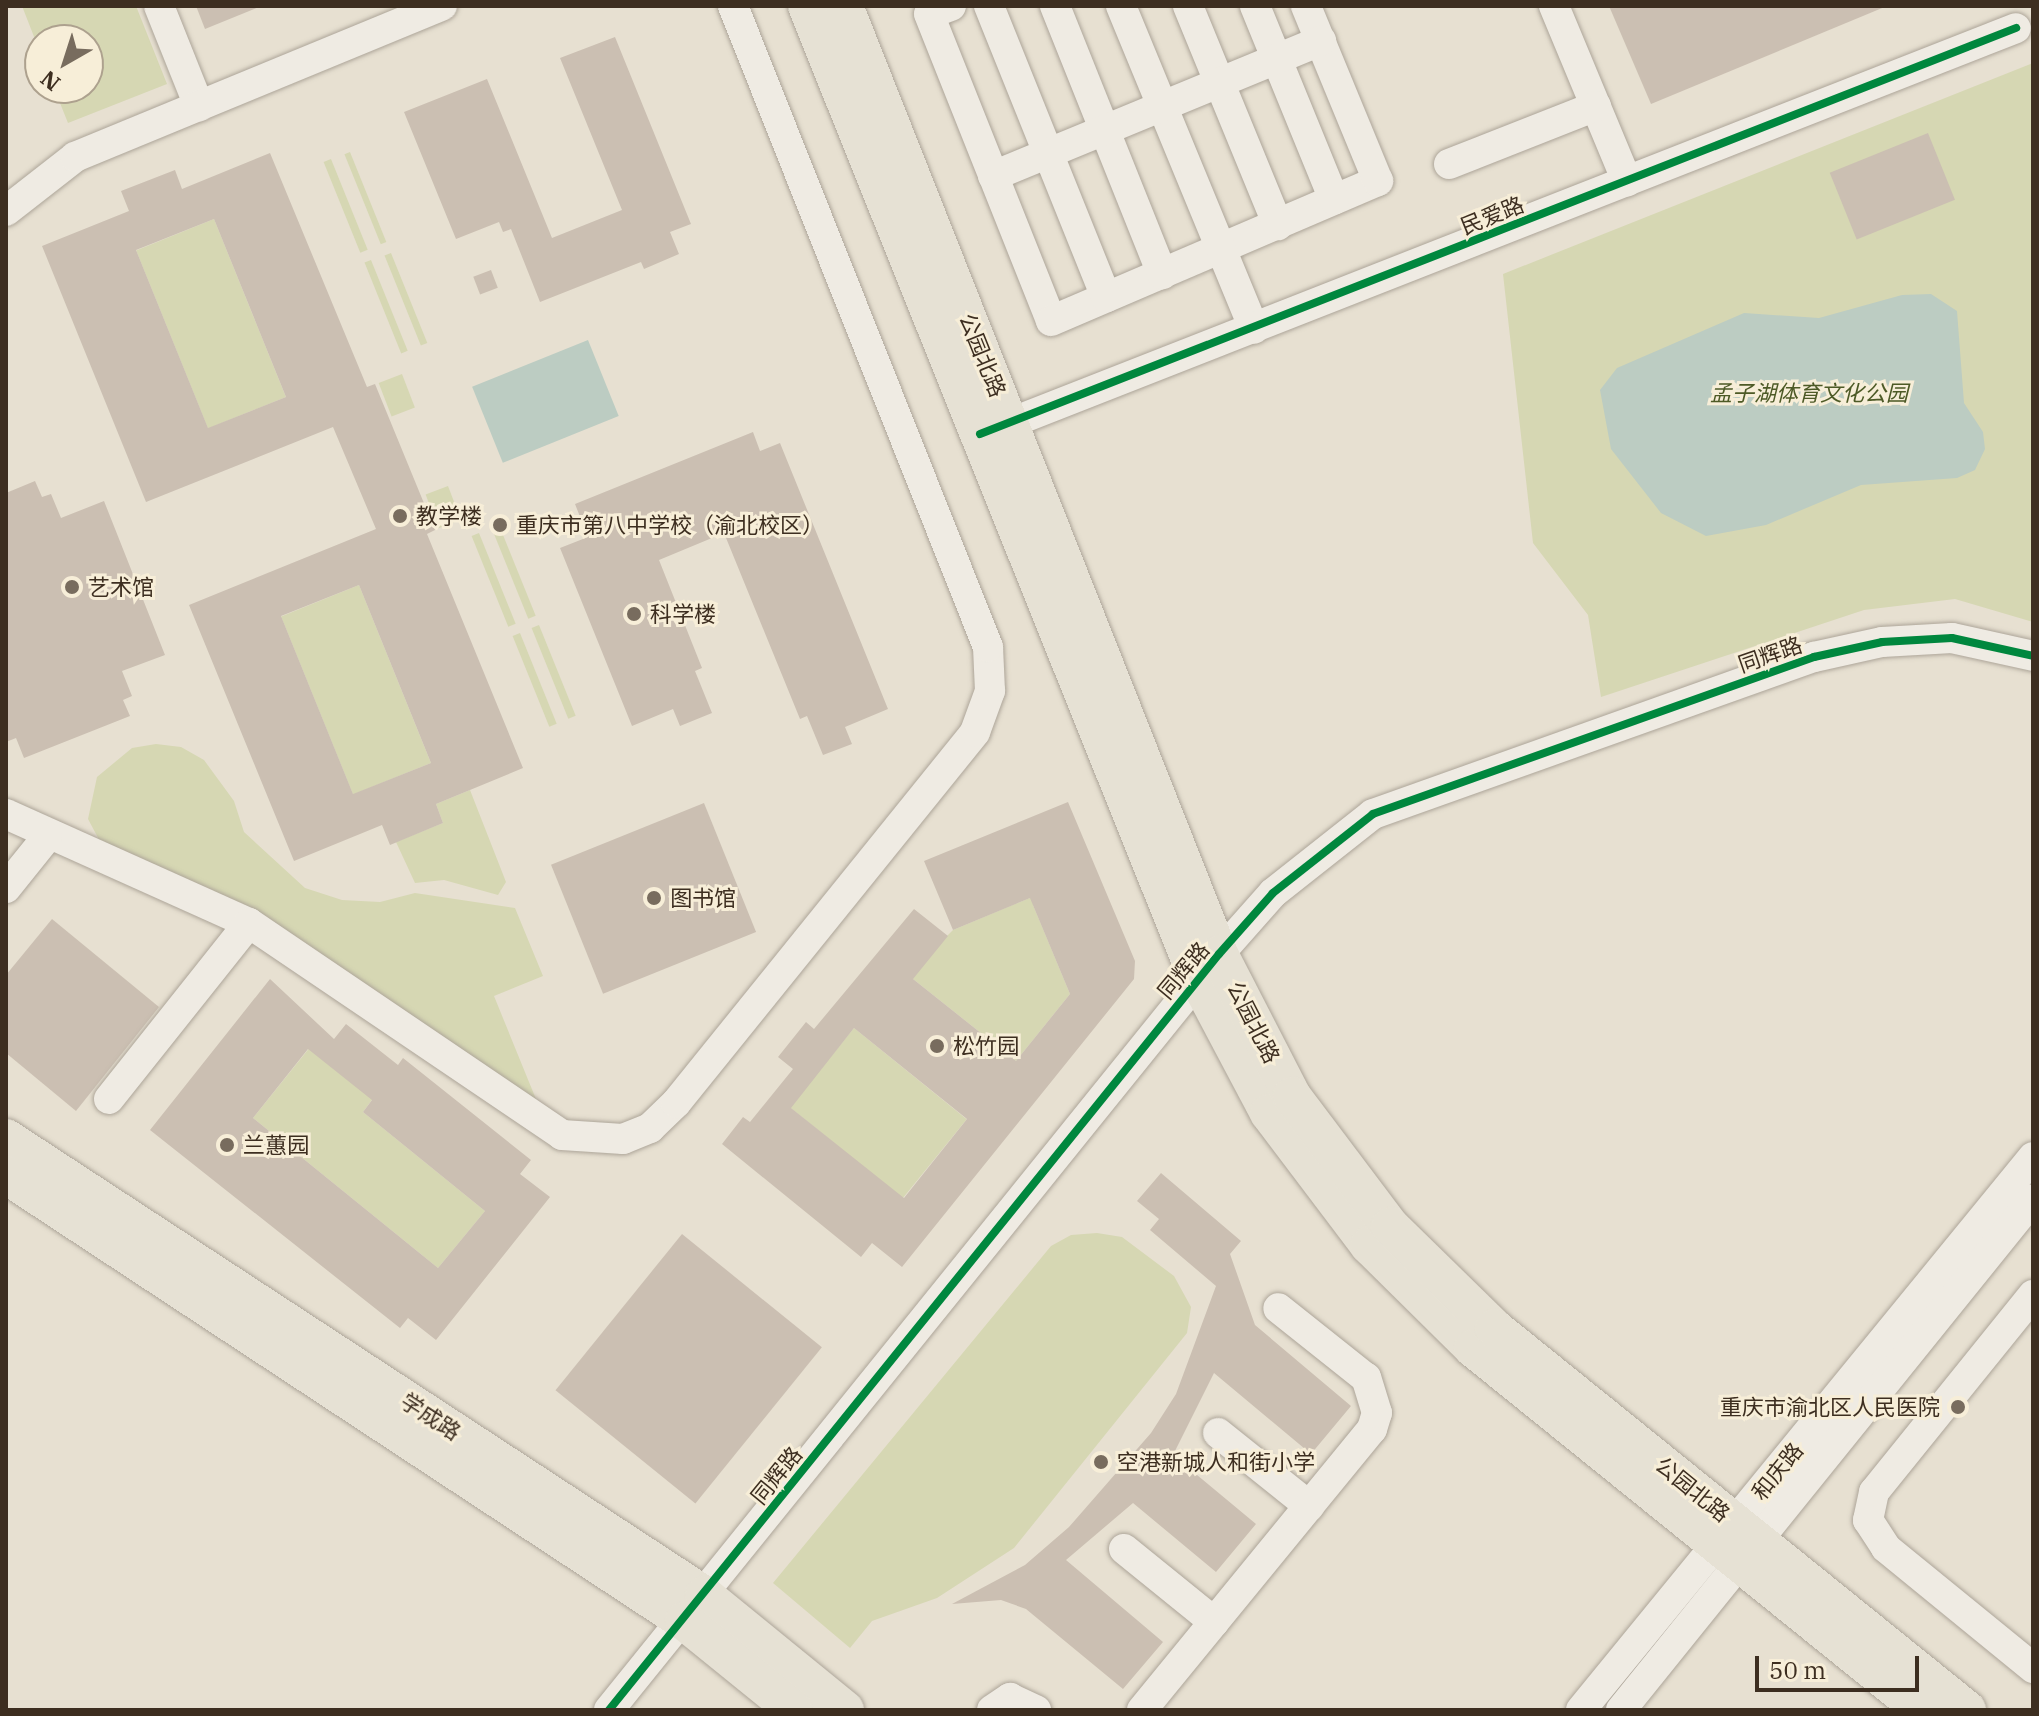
<!DOCTYPE html>
<meta charset="utf-8">
<style>
body{margin:0}
#map{position:relative;width:2039px;height:1716px;overflow:hidden;background:#e7e0d1;font-family:"IBM Plex Serif","Noto Sans SC",serif}
div>[style]{position:absolute}
.green>*{inset:0;background:#d6d7b3;transform-origin:0 0}
.water>*{inset:0;background:#bcccc2;transform-origin:0 0}
.building>*{inset:0;background:#cbbfb2;transform-origin:0 0}
.roads{filter:drop-shadow(0 0 2px #ada599) drop-shadow(0 0 2px #ada599)}
.minor>*{height:30px;margin:-15px;padding:0 15px;transform-origin:15px;border-radius:15px;background:#efebe3}
.major>*{height:38px;margin:-19px;padding:0 19px;transform-origin:19px;border-radius:19px;background:#e6e1d4}
.cycleway>*{height:8px;margin:-4px;padding:0 4px;transform-origin:4px;border-radius:4px;background:#00873e}
.dots>*{width:22px;height:22px;translate:-50% -50%;box-sizing:border-box;border:4px solid #f7eed8;border-radius:50%}
span{translate:-50% -50%;white-space:nowrap;text-align:center;line-height:1.15;-webkit-text-stroke:6px #f7eed8;paint-order:stroke}
.street-label{font-size:22px;color:#3d2e20}
.park-label{font-size:22px;color:#4d5a26;font-style:italic}
.poi-label{font-size:22px;color:#3d2e20}
.left{translate:0 -50%;text-align:left}
.right{translate:-100% -50%;text-align:right}
.frame{position:absolute;inset:0;border:8px solid #3d2e20;pointer-events:none}
.north{position:absolute;left:24px;top:24px;width:80px;height:80px;box-sizing:border-box;background:#f7eed8;border:2px solid #ada18e;border-radius:50%;rotate:219deg;font-size:22px;font-weight:700;line-height:32px;text-align:center;color:#3d2e20}
.north::after{content:'';display:block;margin:auto;width:28px;height:36px;background:#786c5e;clip-path:polygon(50% 0,100% 100%,50% 72%,0 100%)}
.scale{position:absolute;left:1755px;top:1656px;width:164px;height:36px;box-sizing:border-box;border:4px solid #3d2e20;border-top:0;padding-left:10px;font-size:24px;line-height:28px;white-space:nowrap;color:#3d2e20;-webkit-text-stroke:6px #f7eed8;paint-order:stroke}
</style>
<div id="map">
<div class="green">
<div style="clip-path:polygon(22px 6px,136px 6px,167px 84px,68px 123px,54px 88px,88px 88px,88px 40px,40px 40px,40px 52px)"></div>
<div style="clip-path:polygon(2033px 63px,2033px 622px,1955px 599px,1864px 610px,1601px 697px,1588px 615px,1533px 543px,1503px 274px)"></div>
<div style="left:350px;top:152px;width:97px;height:6px;rotate:68deg"></div>
<div style="left:331px;top:159px;width:98px;height:8px;rotate:68deg"></div>
<div style="left:214px;top:219px;width:192px;height:84px;rotate:68deg"></div>
<div style="left:391px;top:253px;width:97px;height:7px;rotate:68deg"></div>
<div style="left:371px;top:260px;width:98px;height:7px;rotate:68deg"></div>
<div style="left:402px;top:374px;width:36px;height:25px;rotate:69deg"></div>
<div style="left:448px;top:486px;width:36px;height:24px;rotate:69deg"></div>
<div style="left:499px;top:525px;width:98px;height:8px;rotate:68deg"></div>
<div style="left:479px;top:533px;width:98px;height:8px;rotate:68deg"></div>
<div style="left:359px;top:585px;width:192px;height:84px;rotate:68deg"></div>
<div style="left:539px;top:625px;width:98px;height:8px;rotate:68deg"></div>
<div style="left:520px;top:633px;width:98px;height:8px;rotate:68deg"></div>
<div style="clip-path:polygon(156px 744px,181px 747px,204px 760px,234px 801px,244px 832px,305px 888px,342px 900px,380px 902px,415px 893px,515px 908px,543px 976px,494px 996px,540px 1109px,104px 849px,88px 819px,97px 777px,132px 748px)"></div>
<div style="clip-path:polygon(470px 790px,506px 882px,498px 895px,444px 880px,415px 883px,396px 842px,443px 823px,436px 804px)"></div>
<div style="clip-path:polygon(1056px 887px,1033px 905px,1070px 994px,1016px 1061px,908px 975px,953px 930px)"></div>
<div style="left:854px;top:1028px;width:145px;height:102px;rotate:39deg"></div>
<div style="clip-path:polygon(311px 1046px,374px 1097px,363px 1112px,485px 1211px,438px 1268px,253px 1118px)"></div>
<div style="clip-path:polygon(1097px 1233px,1122px 1237px,1174px 1276px,1191px 1307px,1187px 1333px,1014px 1548px,937px 1598px,872px 1621px,850px 1648px,773px 1583px,1051px 1246px,1071px 1235px)"></div>
</div>
<div class="water">
<div style="clip-path:polygon(1931px 294px,1957px 311px,1964px 403px,1983px 432px,1985px 449px,1975px 470px,1957px 478px,1861px 485px,1766px 525px,1706px 536px,1661px 513px,1611px 449px,1600px 390px,1617px 368px,1744px 313px,1819px 318px,1902px 295px)"></div>
<div style="left:588px;top:340px;width:82px;height:125px;rotate:68deg"></div>
</div>
<div class="building">
<div style="clip-path:polygon(196px 6px,259px 6px,259px 7px,205px 29px)"></div>
<div style="clip-path:polygon(1609px 6px,1887px 6px,1651px 104px)"></div>
<div style="clip-path:polygon(615px 37px,691px 224px,670px 232px,679px 254px,644px 269px,641px 262px,540px 302px,511px 229px,503px 232px,499px 222px,456px 239px,404px 112px,487px 79px,552px 238px,622px 210px,560px 58px)"></div>
<div style="left:1928px;top:133px;width:72px;height:106px;rotate:68deg"></div>
<div style="clip-path:polygon(evenodd,270px 153px,367px 387px,375px 384px,435px 530px,427px 534px,523px 768px,436px 804px,443px 823px,390px 845px,382px 825px,294px 861px,189px 605px,376px 529px,333px 427px,146px 502px,42px 246px,129px 211px,121px 191px,175px 170px,182px 189px,270px 153px,214px 219px,286px 397px,208px 428px,136px 250px,214px 219px,270px 153px,359px 585px,431px 763px,353px 794px,281px 616px,359px 585px)"></div>
<div style="left:491px;top:270px;width:19px;height:19px;rotate:69deg"></div>
<div style="clip-path:polygon(753px 432px,760px 451px,780px 443px,888px 709px,845px 727px,852px 744px,823px 755px,807px 716px,800px 719px,724px 533px,659px 560px,702px 668px,695px 671px,712px 713px,680px 726px,673px 709px,632px 726px,560px 548px,588px 537px,575px 504px)"></div>
<div style="clip-path:polygon(35px 481px,42px 497px,51px 494px,61px 518px,104px 501px,165px 655px,122px 671px,132px 696px,123px 700px,130px 716px,24px 758px,16px 738px,6px 742px,6px 493px)"></div>
<div style="clip-path:polygon(evenodd,1068px 802px,1135px 961px,1134px 979px,902px 1267px,872px 1243px,861px 1257px,722px 1144px,743px 1117px,750px 1122px,793px 1069px,778px 1057px,806px 1022px,814px 1029px,914px 909px,948px 936px,913px 979px,1016px 1061px,1070px 994px,1030px 898px,953px 930px,924px 861px,1068px 802px,854px 1028px,967px 1119px,904px 1198px,791px 1108px,854px 1028px)"></div>
<div style="left:704px;top:803px;width:139px;height:165px;rotate:68deg"></div>
<div style="clip-path:polygon(52px 919px,159px 1007px,76px 1111px,6px 1053px,6px 975px)"></div>
<div style="clip-path:polygon(evenodd,270px 979px,334px 1039px,346px 1024px,398px 1065px,403px 1058px,531px 1160px,520px 1174px,550px 1197px,436px 1340px,408px 1318px,400px 1328px,150px 1130px,270px 979px,308px 1049px,372px 1100px,363px 1112px,485px 1211px,438px 1268px,253px 1118px,308px 1049px)"></div>
<div style="clip-path:polygon(1161px 1173px,1241px 1241px,1230px 1254px,1255px 1325px,1351px 1406px,1311px 1454px,1214px 1373px,1173px 1455px,1256px 1524px,1216px 1572px,1133px 1503px,1066px 1560px,1163px 1642px,1123px 1689px,1026px 1609px,1001px 1600px,952px 1604px,1025px 1565px,1069px 1527px,1151px 1433px,1176px 1394px,1216px 1286px,1150px 1230px,1159px 1219px,1137px 1201px)"></div>
<div style="left:682px;top:1234px;width:180px;height:201px;rotate:39deg"></div>
</div>
<div class="roads">
<div class="minor">
<div style="left:159px;top:6px;width:108px;rotate:68.2deg"></div>
<div style="left:951px;top:6px;width:23px;rotate:160deg"></div>
<div style="left:929px;top:14px;width:330px;rotate:68.3deg"></div>
<div style="left:1051px;top:321px;width:356px;rotate:-23.2deg"></div>
<div style="left:1378px;top:181px;width:189px;rotate:-112.4deg"></div>
<div style="left:989px;top:6px;width:314px;rotate:68.1deg"></div>
<div style="left:1055px;top:6px;width:289px;rotate:68.2deg"></div>
<div style="left:1121px;top:6px;width:349px;rotate:67.6deg"></div>
<div style="left:1188px;top:6px;width:237px;rotate:67.7deg"></div>
<div style="left:1255px;top:6px;width:209px;rotate:67.8deg"></div>
<div style="left:1554px;top:6px;width:190px;rotate:67.4deg"></div>
<div style="left:1449px;top:164px;width:158px;rotate:-21.5deg"></div>
<div style="left:993px;top:176px;width:355px;rotate:-22.4deg"></div>
<div style="left:6px;top:211px;width:88px;rotate:-38deg"></div>
<div style="left:75px;top:157px;width:397px;rotate:-22.4deg"></div>
<div style="left:990px;top:431px;width:1102px;rotate:-21.44deg"></div>
<div style="left:6px;top:814px;width:266px;rotate:24.2deg"></div>
<div style="left:249px;top:923px;width:378px;rotate:34.1deg"></div>
<div style="left:562px;top:1135px;width:61px;rotate:3.8deg"></div>
<div style="left:623px;top:1139px;width:29px;rotate:-22deg"></div>
<div style="left:650px;top:1128px;width:36px;rotate:-44deg"></div>
<div style="left:676px;top:1103px;width:476px;rotate:-51.1deg"></div>
<div style="left:975px;top:732px;width:44px;rotate:-69.9deg"></div>
<div style="left:990px;top:691px;width:44px;rotate:-92.6deg"></div>
<div style="left:988px;top:647px;width:690px;rotate:-111.69deg"></div>
<div style="left:6px;top:888px;width:65px;rotate:-51.2deg"></div>
<div style="left:109px;top:1099px;width:225px;rotate:-51.5deg"></div>
<div style="left:2033px;top:1295px;width:253px;rotate:128.9deg"></div>
<div style="left:1874px;top:1492px;width:29px;rotate:102deg"></div>
<div style="left:1868px;top:1520px;width:33px;rotate:57deg"></div>
<div style="left:1886px;top:1548px;width:190px;rotate:39.2deg"></div>
<div style="left:1218px;top:1433px;width:117px;rotate:38.7deg"></div>
<div style="left:1124px;top:1549px;width:116px;rotate:39deg"></div>
<div style="left:609px;top:1710px;width:971px;rotate:-51.1deg"></div>
<div style="left:1219px;top:954px;width:81px;rotate:-48.5deg"></div>
<div style="left:1273px;top:893px;width:127px;rotate:-38.3deg"></div>
<div style="left:1373px;top:814px;width:468px;rotate:-19.6deg"></div>
<div style="left:1814px;top:657px;width:70px;rotate:-12.4deg"></div>
<div style="left:1882px;top:642px;width:70px;rotate:-3.3deg"></div>
<div style="left:1952px;top:638px;width:83px;rotate:12.5deg"></div>
<div style="left:992px;top:1710px;width:22px;rotate:-34deg"></div>
<div style="left:1010px;top:1698px;width:29px;rotate:25deg"></div>
<div style="left:1142px;top:1710px;width:363px;rotate:-50.7deg"></div>
<div style="left:1372px;top:1429px;width:17px;rotate:-73deg"></div>
<div style="left:1377px;top:1413px;width:37px;rotate:-107deg"></div>
<div style="left:1366px;top:1378px;width:112px;rotate:-141.5deg"></div>
<div style="left:1581px;top:1710px;width:714px;rotate:-50.74deg"></div>
<div style="left:1621px;top:1710px;width:656px;rotate:-51.12deg"></div>
</div>
<div class="major">
<div style="left:807px;top:6px;width:1049px;rotate:68.11deg"></div>
<div style="left:1198px;top:979px;width:152px;rotate:62.1deg"></div>
<div style="left:1269px;top:1113px;width:166px;rotate:52.9deg"></div>
<div style="left:1369px;top:1245px;width:146px;rotate:44.7deg"></div>
<div style="left:1473px;top:1348px;width:577px;rotate:38.88deg"></div>
<div style="left:844px;top:6px;width:1019px;rotate:68.42deg"></div>
<div style="left:1219px;top:954px;width:160px;rotate:62.8deg"></div>
<div style="left:1292px;top:1096px;width:163px;rotate:53deg"></div>
<div style="left:1390px;top:1226px;width:146px;rotate:44.4deg"></div>
<div style="left:1494px;top:1328px;width:608px;rotate:38.92deg"></div>
<div style="left:6px;top:1138px;width:834px;rotate:33.21deg"></div>
<div style="left:704px;top:1595px;width:182px;rotate:39.2deg"></div>
<div style="left:6px;top:1175px;width:812px;rotate:33.34deg"></div>
<div style="left:684px;top:1621px;width:141px;rotate:39deg"></div>
</div>
</div>
<div class="cycleway">
<div style="left:980px;top:434px;width:1113px;rotate:-21.4deg"></div>
<div style="left:609px;top:1710px;width:971px;rotate:-51.1deg"></div>
<div style="left:1219px;top:954px;width:81px;rotate:-48.5deg"></div>
<div style="left:1273px;top:893px;width:127px;rotate:-38.3deg"></div>
<div style="left:1373px;top:814px;width:468px;rotate:-19.6deg"></div>
<div style="left:1814px;top:657px;width:70px;rotate:-12.4deg"></div>
<div style="left:1882px;top:642px;width:70px;rotate:-3.3deg"></div>
<div style="left:1952px;top:638px;width:83px;rotate:12.5deg"></div>
</div>
<div class="dots">
<div style="left:400px;top:516px;background:#786c5e"></div>
<div style="left:500px;top:525px;background:#786c5e"></div>
<div style="left:72px;top:587px;background:#786c5e"></div>
<div style="left:634px;top:614px;background:#786c5e"></div>
<div style="left:654px;top:898px;background:#786c5e"></div>
<div style="left:937px;top:1046px;background:#786c5e"></div>
<div style="left:227px;top:1145px;background:#786c5e"></div>
<div style="left:1958px;top:1407px;background:#786c5e"></div>
<div style="left:1101px;top:1462px;background:#786c5e"></div>
</div>
<div class="street-label">
<span style="left:1492px;top:215px;rotate:-22deg">民爱路</span>
<span style="left:983px;top:355px;rotate:68deg">公园北路</span>
<span style="left:1770px;top:654px;rotate:-19deg">同辉路</span>
<span style="left:1183px;top:970px;rotate:-50deg">同辉路</span>
<span style="left:1254px;top:1022px;rotate:63deg">公园北路</span>
<span style="left:431px;top:1416px;rotate:33deg">学成路</span>
<span style="left:1777px;top:1471px;rotate:-51deg">和庆路</span>
<span style="left:776px;top:1475px;rotate:-51deg">同辉路</span>
<span style="left:1693px;top:1489px;rotate:39deg">公园北路</span>
</div>
<div class="park-label">
<span style="left:1809px;top:393px">孟子湖体育文化公园</span>
</div>
<div class="poi-label">
<span class="left" style="left:416px;top:516px">教学楼</span>
<span class="left" style="left:516px;top:525px">重庆市第八中学校（渝北校区）</span>
<span class="left" style="left:88px;top:587px">艺术馆</span>
<span class="left" style="left:650px;top:614px">科学楼</span>
<span class="left" style="left:670px;top:898px">图书馆</span>
<span class="left" style="left:953px;top:1046px">松竹园</span>
<span class="left" style="left:243px;top:1145px">兰蕙园</span>
<span class="right" style="left:1940px;top:1407px">重庆市渝北区人民医院</span>
<span class="left" style="left:1117px;top:1462px">空港新城人和街小学</span>
</div>
<div class="frame"></div>
<div class="north">N</div>
<div class="scale">50 m</div>
</div>
